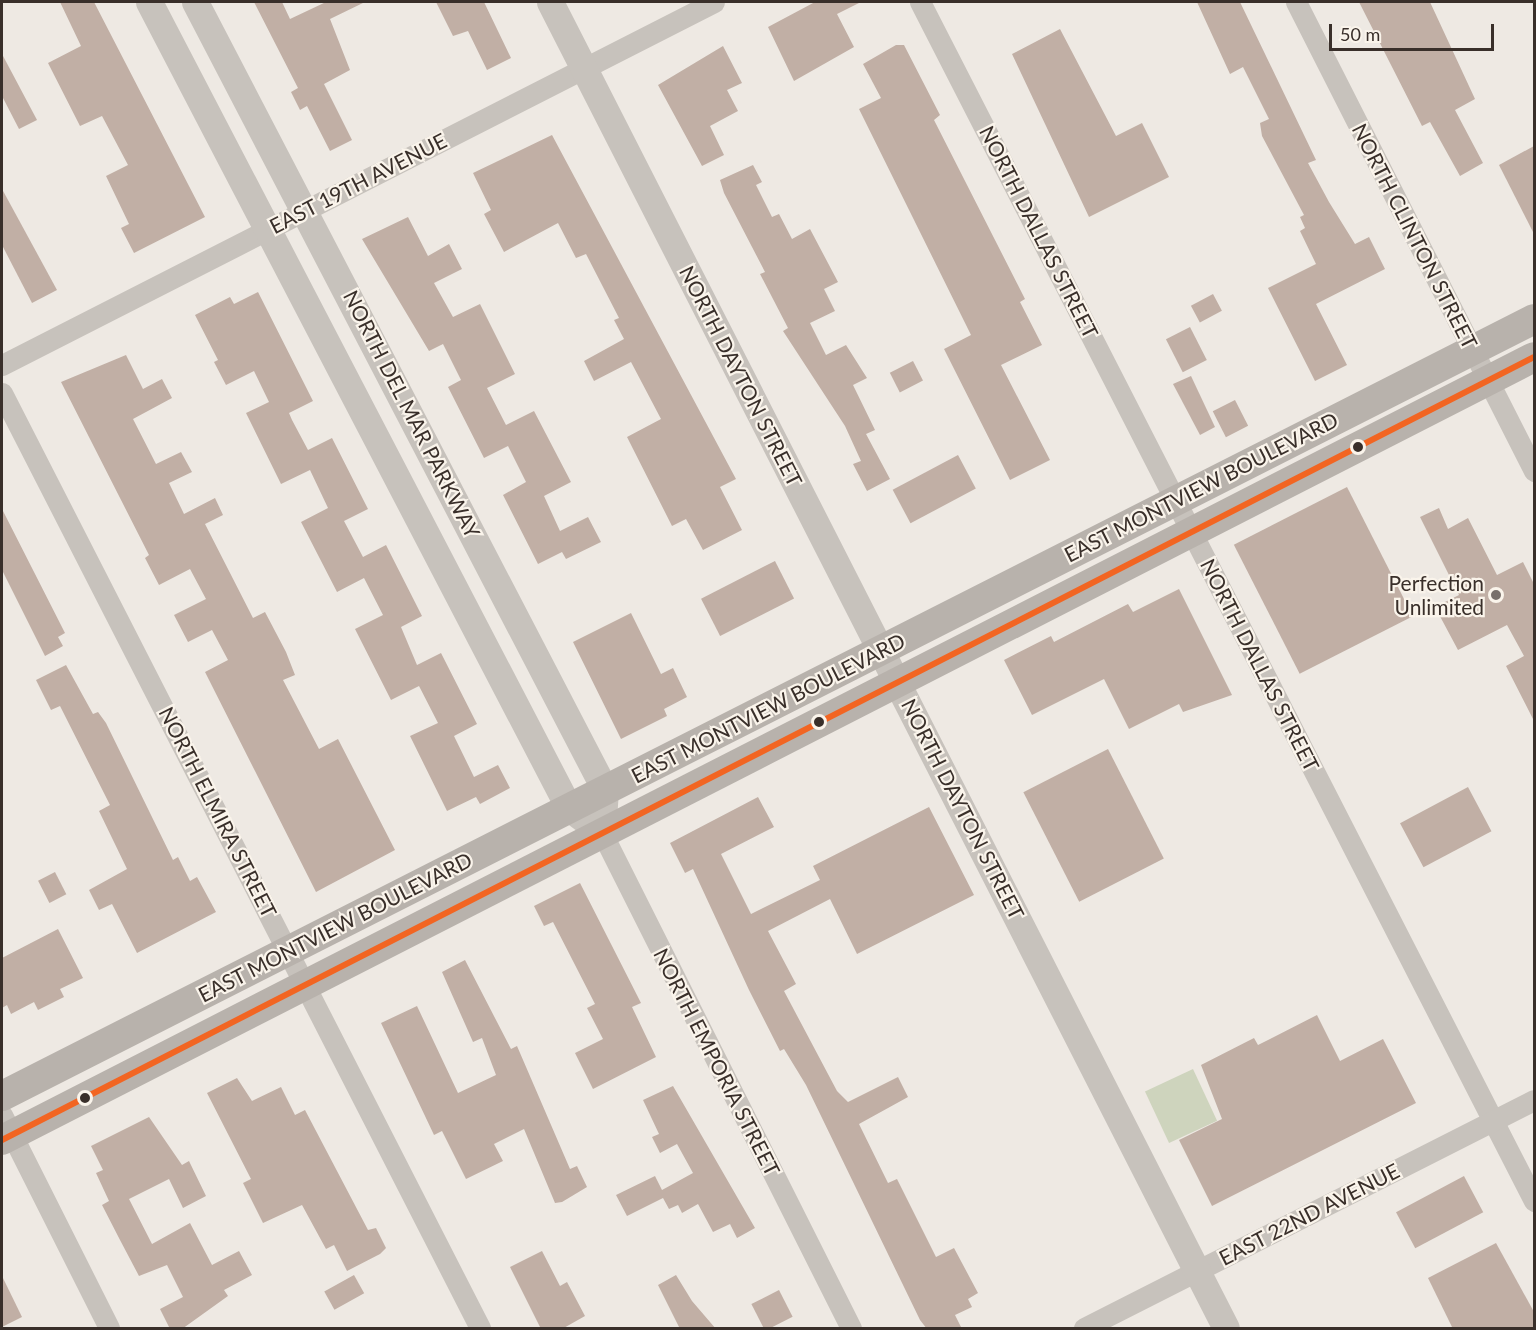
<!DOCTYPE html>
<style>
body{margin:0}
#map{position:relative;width:1536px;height:1330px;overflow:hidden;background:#eee9e3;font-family:Lato,sans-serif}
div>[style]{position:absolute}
.green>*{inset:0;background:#ced4bd;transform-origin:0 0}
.building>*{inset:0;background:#c1afa5;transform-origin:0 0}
.minor>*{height:21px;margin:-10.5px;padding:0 10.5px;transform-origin:10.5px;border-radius:10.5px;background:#c7c2bc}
.tertiary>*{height:27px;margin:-13.5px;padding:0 13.5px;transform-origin:13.5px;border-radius:13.5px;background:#c7c2bc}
.secondary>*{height:30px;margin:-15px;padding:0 15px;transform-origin:15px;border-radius:15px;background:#b8b2ac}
.bus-1>*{height:6px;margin:-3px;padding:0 3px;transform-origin:3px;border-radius:3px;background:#f26522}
.dots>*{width:16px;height:16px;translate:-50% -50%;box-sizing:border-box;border:3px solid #faf4eb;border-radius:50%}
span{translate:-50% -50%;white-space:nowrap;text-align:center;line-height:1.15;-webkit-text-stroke:4.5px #faf4eb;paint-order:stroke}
.street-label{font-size:21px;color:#392f2a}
.poi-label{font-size:21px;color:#392f2a}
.right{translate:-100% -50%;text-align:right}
.frame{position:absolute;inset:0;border:3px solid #392f2a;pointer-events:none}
.scale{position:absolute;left:1329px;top:24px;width:165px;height:27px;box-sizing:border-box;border:3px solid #392f2a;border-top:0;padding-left:8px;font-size:18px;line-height:21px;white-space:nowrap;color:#392f2a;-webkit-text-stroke:4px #faf4eb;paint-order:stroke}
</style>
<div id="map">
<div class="green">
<div style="left:1193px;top:1069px;width:57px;height:53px;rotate:65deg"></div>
</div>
<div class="building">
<div style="clip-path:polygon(60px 2px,94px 2px,205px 217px,134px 253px,121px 228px,129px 224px,106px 176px,128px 165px,102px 116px,80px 126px,48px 63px,81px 46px)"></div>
<div style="clip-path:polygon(254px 2px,282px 2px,290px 19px,326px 2px,365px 2px,330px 19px,350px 70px,324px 84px,352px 140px,330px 151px,307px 106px,300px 110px,291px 92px,298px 88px)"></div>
<div style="clip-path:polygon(436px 2px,484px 2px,511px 58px,487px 70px,468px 31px,453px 36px)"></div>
<div style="clip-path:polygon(815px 2px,861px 2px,837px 14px,854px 47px,794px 81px,768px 27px)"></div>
<div style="clip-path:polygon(1197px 2px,1240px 2px,1316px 160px,1308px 163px,1329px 202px,1355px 244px,1369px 237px,1385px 269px,1316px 304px,1347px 365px,1315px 381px,1268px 288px,1316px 264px,1300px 231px,1305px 228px,1300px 217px,1304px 215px,1262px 136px,1260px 123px,1269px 119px,1243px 67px,1230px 74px)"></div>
<div style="clip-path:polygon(1359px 2px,1430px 2px,1475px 99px,1455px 110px,1483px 163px,1460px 176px,1430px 122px,1422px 126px)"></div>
<div style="clip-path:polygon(1060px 29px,1116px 136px,1142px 123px,1169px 177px,1089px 217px,1012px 54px)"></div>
<div style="clip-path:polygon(896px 45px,904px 45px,940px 115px,934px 120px,1025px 299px,1020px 302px,1042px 345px,1001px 365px,1050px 460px,1010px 480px,944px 349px,971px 335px,859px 109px,881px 98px,863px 64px)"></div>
<div style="clip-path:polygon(723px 46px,742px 83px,727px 90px,738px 111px,710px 126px,724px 155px,702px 166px,658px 85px)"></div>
<div style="clip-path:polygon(2px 54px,37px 120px,19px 129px,2px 96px)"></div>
<div style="clip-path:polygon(552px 135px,736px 479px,720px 487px,742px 530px,703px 550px,686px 519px,672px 526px,627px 437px,661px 419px,631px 362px,594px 381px,584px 361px,624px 339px,614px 320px,619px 318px,586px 254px,576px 258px,558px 223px,504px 252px,484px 214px,491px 210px,473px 173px)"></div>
<div style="clip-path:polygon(1534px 146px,1534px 234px,1499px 165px)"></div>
<div style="clip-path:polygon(753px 165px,762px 182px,756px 185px,772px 217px,779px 214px,792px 239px,810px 229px,838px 282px,824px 289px,835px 311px,810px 323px,826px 355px,846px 345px,867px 378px,853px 385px,875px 430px,866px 434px,890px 479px,867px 491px,853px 464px,861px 461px,845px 426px,783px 331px,788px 328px,760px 274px,765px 272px,724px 193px,720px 180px)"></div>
<div style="clip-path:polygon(2px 189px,57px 290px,32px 303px,2px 245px)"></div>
<div style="clip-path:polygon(408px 217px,428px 256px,449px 244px,462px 269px,434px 283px,453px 317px,480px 304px,515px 374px,487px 388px,506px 425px,534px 411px,571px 482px,544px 496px,560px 531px,588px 517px,601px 542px,566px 559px,562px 552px,538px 564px,503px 495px,526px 482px,508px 446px,484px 458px,448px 387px,461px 380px,443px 344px,429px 351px,362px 239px)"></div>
<div style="clip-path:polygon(258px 292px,313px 401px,289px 413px,292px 420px,308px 450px,332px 438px,368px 509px,344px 521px,363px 557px,386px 545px,422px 616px,401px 627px,417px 665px,441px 653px,477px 724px,454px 736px,474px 777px,498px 765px,510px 788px,480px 804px,476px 797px,447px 811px,410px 736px,438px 723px,419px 686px,391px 700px,355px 629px,383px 615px,364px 578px,337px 592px,301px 522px,328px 508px,310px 470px,281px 484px,246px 413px,269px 402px,254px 371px,226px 385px,214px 362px,218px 360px,195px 315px,230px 297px,234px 304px)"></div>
<div style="left:1213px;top:294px;width:19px;height:25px;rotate:62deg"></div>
<div style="left:1190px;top:327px;width:37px;height:27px;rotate:63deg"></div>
<div style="clip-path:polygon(126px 355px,143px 389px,162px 379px,172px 398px,133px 419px,156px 464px,181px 452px,192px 472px,169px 483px,184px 514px,215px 498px,223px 515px,205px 524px,253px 618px,265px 612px,286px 652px,295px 675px,283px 680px,319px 749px,338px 739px,395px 850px,316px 892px,205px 672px,228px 660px,212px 630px,188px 642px,174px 615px,206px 599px,190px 569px,159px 585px,145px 558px,149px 555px,61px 382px)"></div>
<div style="left:913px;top:361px;width:22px;height:26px;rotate:63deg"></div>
<div style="clip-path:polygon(1191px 376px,1215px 427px,1200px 435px,1173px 384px)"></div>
<div style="left:1235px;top:400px;width:29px;height:25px;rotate:63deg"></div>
<div style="left:958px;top:455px;width:38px;height:74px;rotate:62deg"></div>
<div style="left:1347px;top:487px;width:145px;height:127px;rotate:63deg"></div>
<div style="clip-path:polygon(1439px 508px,1448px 529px,1468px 518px,1497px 575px,1523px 562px,1534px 584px,1534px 721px,1506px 666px,1524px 656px,1507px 625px,1458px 650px,1435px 607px,1459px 595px,1420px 517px)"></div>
<div style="clip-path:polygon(2px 509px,65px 633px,58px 637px,63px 646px,45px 656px,2px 570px)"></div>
<div style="left:775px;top:561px;width:42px;height:83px;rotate:63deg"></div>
<div style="clip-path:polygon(1179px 589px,1232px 695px,1183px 712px,1179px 704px,1129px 729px,1104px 679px,1032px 715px,1004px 660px,1051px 636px,1054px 642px,1128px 604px,1133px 612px)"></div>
<div style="clip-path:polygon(631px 613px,661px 674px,673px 668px,687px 697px,664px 709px,667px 716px,621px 739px,573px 642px)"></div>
<div style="clip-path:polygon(66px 665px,93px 714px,98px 712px,106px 723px,173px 860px,178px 857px,190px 881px,197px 877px,216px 912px,137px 953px,112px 904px,99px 910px,89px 890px,127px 869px,99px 811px,110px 805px,60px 706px,51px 710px,36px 680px)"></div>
<div style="left:1108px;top:749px;width:123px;height:95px;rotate:63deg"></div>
<div style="left:1468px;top:787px;width:50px;height:77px;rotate:62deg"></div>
<div style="clip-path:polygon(758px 797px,774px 827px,721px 854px,751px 914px,820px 880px,813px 866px,929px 807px,974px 895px,857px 954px,830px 899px,768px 931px,796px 984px,784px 991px,837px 1091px,848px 1102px,898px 1077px,908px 1097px,859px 1124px,888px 1183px,897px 1179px,936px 1257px,954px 1248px,978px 1293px,968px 1299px,972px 1307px,955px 1315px,962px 1329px,927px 1329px,920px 1320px,806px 1085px,784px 1049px,780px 1051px,749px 990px,693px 869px,685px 873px,670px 843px)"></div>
<div style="left:55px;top:872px;width:25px;height:19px;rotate:63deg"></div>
<div style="clip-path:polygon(580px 883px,641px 1003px,632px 1007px,656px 1057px,593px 1089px,575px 1053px,603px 1039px,587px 1008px,595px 1004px,553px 922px,544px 926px,534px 906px)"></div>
<div style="clip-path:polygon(58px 929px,83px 978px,60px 989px,64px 997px,38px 1010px,34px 1002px,11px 1014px,7px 1005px,2px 1008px,2px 958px)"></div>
<div style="clip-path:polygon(465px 960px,511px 1049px,517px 1046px,570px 1169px,577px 1166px,587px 1187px,562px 1202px,555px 1203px,524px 1129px,494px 1144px,503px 1161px,466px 1179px,442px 1131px,434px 1135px,381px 1023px,417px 1006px,458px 1093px,496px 1075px,482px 1038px,473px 1042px,442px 972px)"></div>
<div style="clip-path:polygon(1317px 1015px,1340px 1061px,1383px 1039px,1416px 1103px,1212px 1206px,1179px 1140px,1222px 1119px,1201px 1065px,1254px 1038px,1258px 1045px)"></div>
<div style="clip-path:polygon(237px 1078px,252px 1101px,281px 1087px,295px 1115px,305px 1110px,368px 1230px,376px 1228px,386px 1248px,380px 1254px,347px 1271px,334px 1245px,326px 1249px,302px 1205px,263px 1223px,243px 1183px,251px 1179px,207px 1093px)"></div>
<div style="clip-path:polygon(673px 1086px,755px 1228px,737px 1238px,730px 1224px,713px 1232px,698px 1204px,682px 1213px,678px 1205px,669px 1209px,663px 1198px,627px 1216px,616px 1195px,655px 1176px,662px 1190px,693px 1173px,677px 1144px,660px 1153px,652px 1137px,659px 1134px,643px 1100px)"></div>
<div style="clip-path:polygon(149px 1117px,182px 1165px,189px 1161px,206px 1196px,183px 1208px,169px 1179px,129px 1199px,152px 1244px,190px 1223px,212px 1265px,239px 1251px,252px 1275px,224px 1290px,228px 1296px,182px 1329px,170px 1329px,160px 1309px,183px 1297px,167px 1265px,139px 1276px,120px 1240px,102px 1205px,109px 1201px,96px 1173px,103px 1170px,91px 1146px)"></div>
<div style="left:1464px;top:1176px;width:41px;height:77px;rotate:62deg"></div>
<div style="clip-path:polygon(1496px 1243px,1534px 1312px,1534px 1329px,1453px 1329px,1428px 1278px)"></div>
<div style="clip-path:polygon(542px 1251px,560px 1286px,567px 1282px,585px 1316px,562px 1329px,541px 1329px,510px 1267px)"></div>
<div style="left:354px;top:1275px;width:21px;height:34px;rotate:61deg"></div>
<div style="clip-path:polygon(676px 1275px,692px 1301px,716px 1329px,680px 1329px,658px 1285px)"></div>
<div style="clip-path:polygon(2px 1276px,22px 1317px,2px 1327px)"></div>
<div style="left:779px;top:1290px;width:30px;height:31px;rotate:63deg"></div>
</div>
<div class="minor">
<div style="left:920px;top:2px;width:1347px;rotate:62.88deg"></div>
<div style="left:1296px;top:2px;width:526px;rotate:63.09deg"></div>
<div style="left:2px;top:365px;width:799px;rotate:-27.01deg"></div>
<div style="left:2px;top:393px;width:1050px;rotate:62.92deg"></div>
<div style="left:602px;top:833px;width:554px;rotate:63.3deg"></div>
<div style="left:2px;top:1115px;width:238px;rotate:63.3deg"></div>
<div style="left:1084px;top:1328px;width:504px;rotate:-26.87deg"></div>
</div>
<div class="tertiary">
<div style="left:149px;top:2px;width:909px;rotate:62.48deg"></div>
<div style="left:569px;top:808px;width:41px;rotate:37.1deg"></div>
<div style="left:195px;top:2px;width:888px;rotate:62.51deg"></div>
<div style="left:605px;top:790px;width:43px;rotate:94deg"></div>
<div style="left:550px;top:2px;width:1488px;rotate:62.99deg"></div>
</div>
<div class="secondary">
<div style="left:2px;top:1096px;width:1718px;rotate:-26.89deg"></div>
<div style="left:2px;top:1140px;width:1720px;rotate:-27.07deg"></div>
</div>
<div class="bus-1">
<div style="left:2px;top:1140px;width:1720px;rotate:-27.07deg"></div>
</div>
<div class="dots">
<div style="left:1358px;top:447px;background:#392f2a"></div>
<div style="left:1496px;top:595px;background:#78706b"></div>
<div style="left:819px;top:722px;background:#392f2a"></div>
<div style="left:85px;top:1098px;background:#392f2a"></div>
</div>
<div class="street-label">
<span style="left:358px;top:183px;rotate:-27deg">EAST 19TH AVENUE</span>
<span style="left:1039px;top:232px;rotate:63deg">NORTH DALLAS STREET</span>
<span style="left:1415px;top:236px;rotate:63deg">NORTH CLINTON STREET</span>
<span style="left:741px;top:376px;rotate:63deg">NORTH DAYTON STREET</span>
<span style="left:412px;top:414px;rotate:63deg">NORTH DEL MAR PARKWAY</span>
<span style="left:1201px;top:487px;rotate:-27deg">EAST MONTVIEW BOULEVARD</span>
<span style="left:1260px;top:665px;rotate:63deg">NORTH DALLAS STREET</span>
<span style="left:768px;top:708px;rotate:-27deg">EAST MONTVIEW BOULEVARD</span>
<span style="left:963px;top:809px;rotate:63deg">NORTH DAYTON STREET</span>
<span style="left:218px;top:812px;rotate:63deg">NORTH ELMIRA STREET</span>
<span style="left:335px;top:927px;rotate:-27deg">EAST MONTVIEW BOULEVARD</span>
<span style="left:717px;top:1062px;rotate:63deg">NORTH EMPORIA STREET</span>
<span style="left:1309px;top:1214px;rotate:-27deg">EAST 22ND AVENUE</span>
</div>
<div class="poi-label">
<span class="right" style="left:1484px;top:595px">Perfection<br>Unlimited</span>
</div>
<div class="frame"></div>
<div class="scale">50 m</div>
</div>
